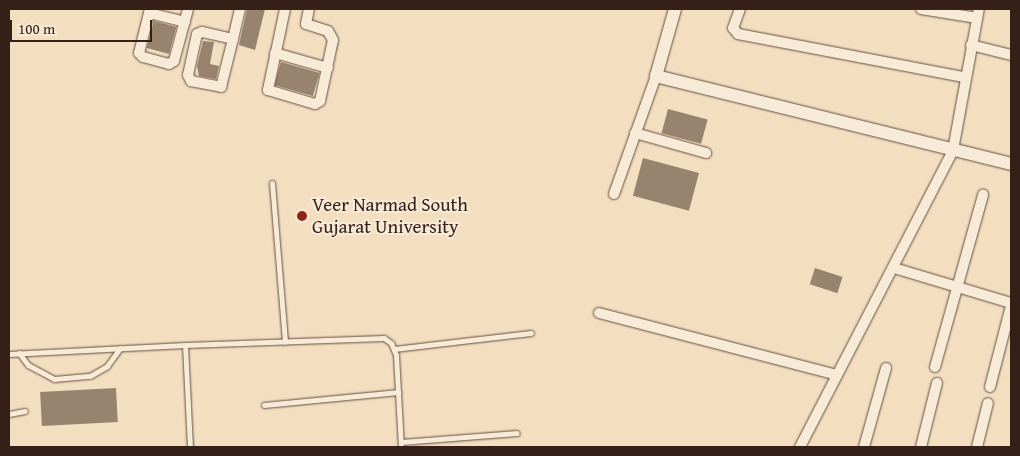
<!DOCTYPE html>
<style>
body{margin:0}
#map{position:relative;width:1020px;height:456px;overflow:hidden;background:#f3dfc0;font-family:"Gentium Book Plus",serif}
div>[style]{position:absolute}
.building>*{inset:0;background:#98836e;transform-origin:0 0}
.roads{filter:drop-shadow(0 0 1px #644f40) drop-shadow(0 0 1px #644f40)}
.service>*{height:5px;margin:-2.5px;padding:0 2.5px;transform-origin:2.5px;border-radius:2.5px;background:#f7ead6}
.minor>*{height:10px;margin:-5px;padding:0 5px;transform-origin:5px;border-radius:5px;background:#f7ead6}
.tertiary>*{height:12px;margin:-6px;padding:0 6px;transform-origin:6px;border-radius:6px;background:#f7ead6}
.dots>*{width:14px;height:14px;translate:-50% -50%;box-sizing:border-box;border:2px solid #f7ead6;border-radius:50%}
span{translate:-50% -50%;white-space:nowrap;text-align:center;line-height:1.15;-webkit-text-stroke:4px #f7ead6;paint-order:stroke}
.poi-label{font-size:19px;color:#351f16}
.left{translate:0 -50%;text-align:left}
.frame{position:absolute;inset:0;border:10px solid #351f16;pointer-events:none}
.scale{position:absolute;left:10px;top:20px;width:142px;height:22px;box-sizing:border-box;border:2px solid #351f16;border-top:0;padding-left:6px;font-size:15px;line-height:18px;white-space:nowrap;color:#351f16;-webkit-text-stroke:4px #f7ead6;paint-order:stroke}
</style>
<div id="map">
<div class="building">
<div style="clip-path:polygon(247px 9px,265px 9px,255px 50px,239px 45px)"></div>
<div style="left:154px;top:21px;width:23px;height:28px;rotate:15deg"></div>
<div style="clip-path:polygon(203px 41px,214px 42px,210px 64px,219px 66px,216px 79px,199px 76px,197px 66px)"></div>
<div style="left:281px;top:62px;width:40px;height:24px;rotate:16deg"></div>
<div style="left:668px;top:109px;width:41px;height:25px;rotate:15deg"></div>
<div style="left:643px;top:158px;width:58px;height:39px;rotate:15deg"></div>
<div style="left:815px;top:268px;width:29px;height:17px;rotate:18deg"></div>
<div style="left:116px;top:388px;width:34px;height:76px;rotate:87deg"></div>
</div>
<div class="roads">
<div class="service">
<div style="left:272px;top:183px;width:159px;rotate:85.3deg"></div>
<div style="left:185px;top:345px;width:199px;rotate:-2deg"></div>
<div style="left:384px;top:338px;width:9px;rotate:36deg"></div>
<div style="left:391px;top:343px;width:13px;rotate:67deg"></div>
<div style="left:396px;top:355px;width:92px;rotate:86.9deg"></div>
<div style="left:394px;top:349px;width:138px;rotate:-6.7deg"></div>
<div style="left:19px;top:353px;width:15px;rotate:53deg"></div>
<div style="left:28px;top:365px;width:30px;rotate:28deg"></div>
<div style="left:54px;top:379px;width:36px;rotate:-5deg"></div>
<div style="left:90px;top:376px;width:20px;rotate:-30deg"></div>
<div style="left:107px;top:366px;width:22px;rotate:-54deg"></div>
<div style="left:9px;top:354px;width:176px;rotate:-2.9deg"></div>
<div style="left:185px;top:345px;width:102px;rotate:87.2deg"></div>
<div style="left:264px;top:405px;width:135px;rotate:-5.5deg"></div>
<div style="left:9px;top:414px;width:16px;rotate:-11deg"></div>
<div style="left:401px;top:442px;width:116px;rotate:-4.4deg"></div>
</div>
<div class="minor">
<div style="left:150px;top:9px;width:45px;rotate:104deg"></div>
<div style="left:139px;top:53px;width:6px;rotate:45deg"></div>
<div style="left:143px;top:57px;width:27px;rotate:15deg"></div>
<div style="left:169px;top:64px;width:6px;rotate:-31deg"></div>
<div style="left:174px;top:61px;width:54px;rotate:-74.9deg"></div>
<div style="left:285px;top:9px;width:83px;rotate:101.9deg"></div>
<div style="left:268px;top:90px;width:49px;rotate:16.6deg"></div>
<div style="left:315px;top:104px;width:6px;rotate:-31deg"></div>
<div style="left:320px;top:101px;width:62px;rotate:-78deg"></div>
<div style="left:333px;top:40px;width:10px;rotate:-119deg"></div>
<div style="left:328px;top:31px;width:23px;rotate:-162deg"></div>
<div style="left:306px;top:24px;width:15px;rotate:-79deg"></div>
<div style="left:740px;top:9px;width:20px;rotate:110deg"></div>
<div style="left:733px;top:28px;width:8px;rotate:50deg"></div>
<div style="left:738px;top:34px;width:230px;rotate:10.8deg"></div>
<div style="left:921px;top:9px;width:57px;rotate:9.1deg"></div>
<div style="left:149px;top:13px;width:37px;rotate:14deg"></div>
<div style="left:233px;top:39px;width:32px;rotate:-167deg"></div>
<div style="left:202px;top:32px;width:5px;rotate:158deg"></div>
<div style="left:197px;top:34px;width:42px;rotate:102.4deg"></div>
<div style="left:188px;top:75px;width:7px;rotate:63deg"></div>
<div style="left:191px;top:81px;width:31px;rotate:11deg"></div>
<div style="left:221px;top:87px;width:49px;rotate:-76deg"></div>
<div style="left:233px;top:39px;width:31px;rotate:-77deg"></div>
<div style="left:971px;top:45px;width:41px;rotate:14deg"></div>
<div style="left:275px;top:53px;width:55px;rotate:15.8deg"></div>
<div style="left:635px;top:133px;width:74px;rotate:15.7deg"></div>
<div style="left:614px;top:194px;width:125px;rotate:-70.4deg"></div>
<div style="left:894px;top:268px;width:122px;rotate:16.7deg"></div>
<div style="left:599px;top:313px;width:246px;rotate:14.6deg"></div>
<div style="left:935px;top:367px;width:179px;rotate:-74.4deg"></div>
<div style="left:990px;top:387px;width:84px;rotate:-75.5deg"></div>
<div style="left:800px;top:447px;width:334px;rotate:-62.7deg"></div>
<div style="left:953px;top:150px;width:143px;rotate:-79.6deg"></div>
<div style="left:864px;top:447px;width:82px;rotate:-74.4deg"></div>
<div style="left:921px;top:447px;width:66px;rotate:-76deg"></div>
<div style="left:977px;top:447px;width:45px;rotate:-76deg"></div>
</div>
<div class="tertiary">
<div style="left:675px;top:9px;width:70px;rotate:105.8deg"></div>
<div style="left:656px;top:76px;width:366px;rotate:13.9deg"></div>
</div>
</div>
<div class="dots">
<div style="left:302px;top:216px;background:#8f2418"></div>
</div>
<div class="poi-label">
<span class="left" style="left:312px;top:216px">Veer Narmad South<br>Gujarat University</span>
</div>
<div class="frame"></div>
<div class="scale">100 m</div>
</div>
